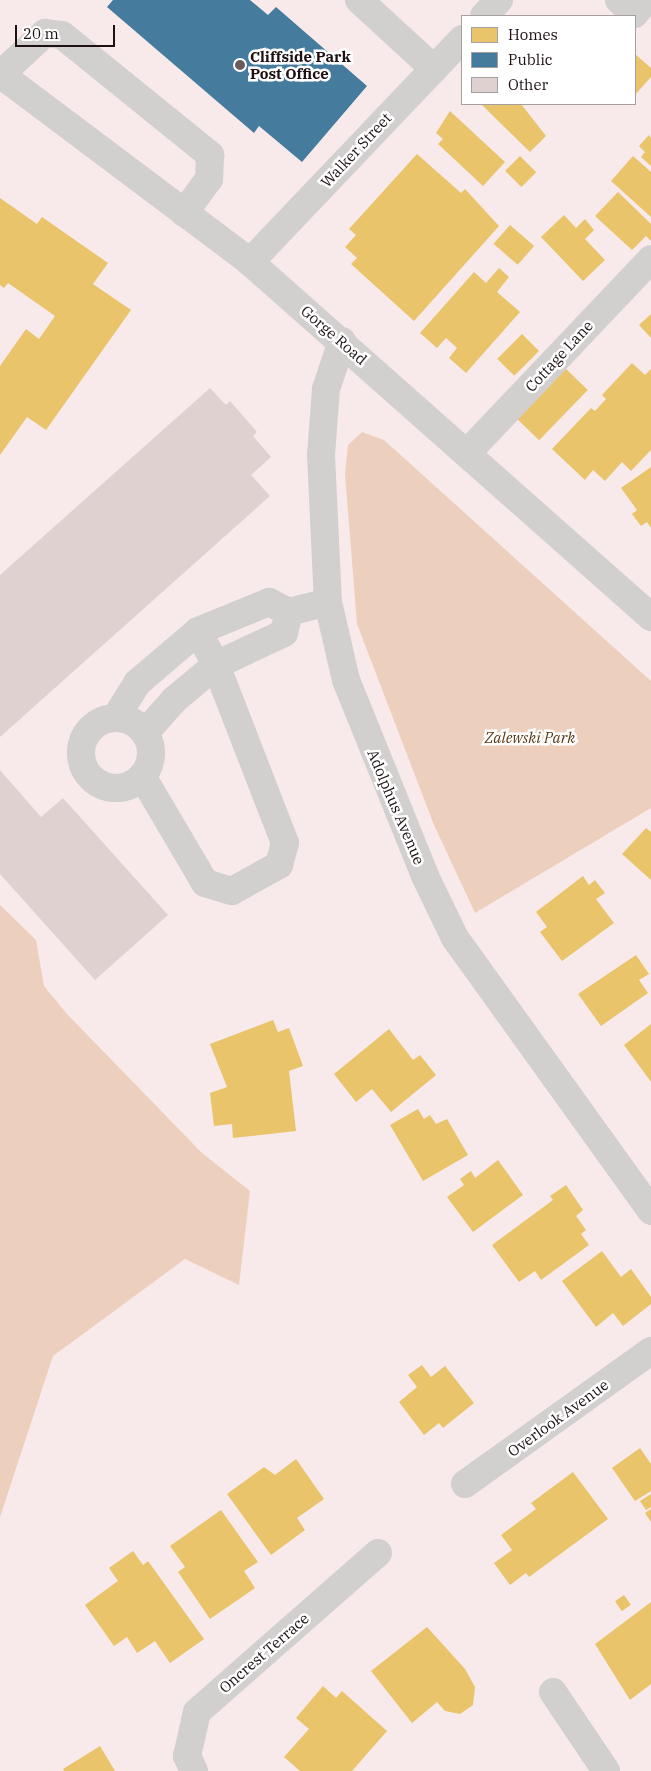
<!DOCTYPE html>
<style>
body{margin:0}
#map{position:relative;width:651px;height:1771px;overflow:hidden;background:#f8eaeb;font-family:"IBM Plex Serif",serif}
div>[style]{position:absolute}
.green>*{inset:0;background:#ecd0bd}
.homes>*{inset:0;background:#e9c46a;transform-origin:0 0}
.public>*{inset:0;background:#457b9d}
.building>*{inset:0;background:#dfd1d0}
.minor>*{height:28px;margin:-14px;padding:0 14px;transform-origin:14px;border-radius:14px;background:#d2cfcf}
.minor>.ring{margin:-14px;padding:0;box-sizing:content-box;background:none;border:28px solid #d2cfcf;border-radius:50%}
.major>*{height:28px;margin:-14px;padding:0 14px;transform-origin:14px;border-radius:14px;background:#d2cfcf}
.dots>*{width:14px;height:14px;translate:-50% -50%;box-sizing:border-box;border:2px solid #fff;border-radius:50%}
span{translate:-50% -50%;white-space:nowrap;text-align:center;line-height:1.15;-webkit-text-stroke:5px #fff;paint-order:stroke}
.poi-label{font-size:15px;color:#1d0f12;font-weight:700}
.left{translate:0 -50%;text-align:left}
.street-label{font-size:15px;color:#1d0f12}
.park-label{font-size:15px;color:#5b3814;font-style:italic}
.legend{position:absolute;left:461px;top:15px;width:175px;height:90px;box-sizing:border-box;background:#fff;border:1px solid #a59fa0;margin:0;padding:6px 9px;list-style:none;font-size:15px;color:#1d0f12}
.legend li{display:flex;align-items:center;gap:10px;height:25px}
.legend b{width:25px;border:1px solid #a59fa0}
.scale{position:absolute;left:15px;top:25px;width:100px;height:22px;box-sizing:border-box;border:2px solid #1d0f12;border-top:0;padding-left:6px;font-size:15px;line-height:18px;white-space:nowrap;color:#1d0f12;-webkit-text-stroke:4px #fff;paint-order:stroke}
</style>
<div id="map">
<div class="green">
<div style="clip-path:polygon(362px 432px,384px 440px,651px 681px,651px 808px,475px 913px,434px 825px,357px 624px,345px 474px,348px 445px)"></div>
<div style="clip-path:polygon(0 905px,36px 940px,44px 986px,67px 1014px,202px 1153px,250px 1191px,239px 1285px,185px 1259px,53px 1356px,0 1517px)"></div>
</div>
<div class="homes">
<div style="clip-path:polygon(635px 54px,651px 68px,651px 77px,635px 95px)"></div>
<div style="clip-path:polygon(481px 104px,521px 104px,546px 136px,530px 152px)"></div>
<div style="clip-path:polygon(450px 111px,505px 162px,483px 186px,438px 144px,443px 139px,436px 133px)"></div>
<div style="clip-path:polygon(649px 135px,651px 138px,651px 166px,641px 157px,645px 152px,639px 146px)"></div>
<div style="clip-path:polygon(417px 154px,461px 193px,465px 189px,499px 226px,414px 321px,351px 264px,357px 258px,345px 247px,356px 235px,349px 229px)"></div>
<div style="left:520px;top:156px;width:23px;height:21px;rotate:45deg"></div>
<div style="clip-path:polygon(633px 156px,651px 172px,651px 217px,611px 181px)"></div>
<div style="clip-path:polygon(618px 192px,651px 224px,651px 241px,646px 236px,632px 250px,595px 216px)"></div>
<div style="clip-path:polygon(0 198px,37px 224px,42px 217px,108px 263px,93px 284px,131px 310px,46px 430px,27px 417px,0 455px,0 366px,26px 329px,39px 339px,55px 316px,8px 283px,4px 288px,0 285px)"></div>
<div style="clip-path:polygon(564px 215px,576px 228px,585px 219px,594px 230px,585px 239px,605px 260px,583px 281px,541px 237px)"></div>
<div style="left:510px;top:225px;width:32px;height:25px;rotate:41deg"></div>
<div style="clip-path:polygon(499px 268px,509px 277px,497px 292px,520px 312px,466px 373px,449px 358px,457px 348px,446px 338px,437px 348px,420px 333px,474px 272px,486px 283px)"></div>
<div style="clip-path:polygon(651px 314px,651px 338px,639px 325px)"></div>
<div style="left:522px;top:334px;width:24px;height:35px;rotate:45deg"></div>
<div style="clip-path:polygon(632px 363px,645px 375px,651px 369px,651px 450px,631px 471px,622px 462px,605px 481px,593px 470px,585px 480px,552px 449px,591px 408px,595px 411px,606px 399px,602px 395px)"></div>
<div style="left:564px;top:367px;width:33px;height:70px;rotate:44deg"></div>
<div style="clip-path:polygon(651px 467px,651px 528px,647px 522px,641px 526px,632px 514px,637px 510px,621px 488px)"></div>
<div style="clip-path:polygon(646px 828px,651px 832px,651px 880px,622px 854px)"></div>
<div style="clip-path:polygon(583px 876px,589px 885px,595px 880px,605px 893px,596px 899px,614px 923px,562px 961px,540px 932px,547px 927px,536px 912px)"></div>
<div style="clip-path:polygon(636px 955px,649px 974px,639px 980px,648px 993px,601px 1026px,578px 994px)"></div>
<div style="clip-path:polygon(273px 1020px,278px 1032px,289px 1028px,303px 1066px,289px 1071px,296px 1131px,233px 1138px,232px 1124px,214px 1126px,210px 1093px,227px 1087px,210px 1044px)"></div>
<div style="clip-path:polygon(651px 1024px,651px 1082px,624px 1045px)"></div>
<div style="clip-path:polygon(389px 1029px,413px 1060px,420px 1055px,436px 1075px,391px 1112px,372px 1089px,356px 1102px,334px 1074px)"></div>
<div style="clip-path:polygon(418px 1109px,424px 1119px,430px 1115px,436px 1124px,447px 1119px,468px 1155px,423px 1181px,390px 1125px)"></div>
<div style="clip-path:polygon(498px 1160px,523px 1195px,473px 1232px,447px 1197px,464px 1185px,460px 1179px,471px 1171px,475px 1178px)"></div>
<div style="clip-path:polygon(566px 1185px,583px 1210px,576px 1216px,586px 1230px,581px 1234px,589px 1245px,541px 1280px,535px 1271px,519px 1282px,492px 1245px,553px 1200px,550px 1196px)"></div>
<div style="clip-path:polygon(602px 1251px,621px 1277px,631px 1269px,651px 1297px,651px 1304px,623px 1326px,613px 1313px,596px 1327px,562px 1281px)"></div>
<div style="clip-path:polygon(422px 1365px,431px 1377px,445px 1366px,474px 1403px,443px 1428px,439px 1423px,424px 1435px,399px 1402px,417px 1387px,408px 1375px)"></div>
<div style="clip-path:polygon(640px 1448px,651px 1464px,651px 1491px,635px 1501px,612px 1468px)"></div>
<div style="clip-path:polygon(296px 1459px,324px 1499px,297px 1518px,305px 1530px,271px 1555px,227px 1494px,264px 1467px,275px 1475px)"></div>
<div style="clip-path:polygon(573px 1472px,608px 1519px,529px 1577px,526px 1573px,510px 1585px,494px 1563px,512px 1550px,501px 1535px,536px 1509px,531px 1503px)"></div>
<div style="clip-path:polygon(651px 1494px,651px 1507px,646px 1510px,640px 1501px)"></div>
<div style="clip-path:polygon(651px 1509px,651px 1522px,645px 1513px)"></div>
<div style="clip-path:polygon(221px 1510px,258px 1562px,244px 1571px,255px 1588px,210px 1619px,178px 1572px,185px 1567px,170px 1546px)"></div>
<div style="clip-path:polygon(133px 1551px,143px 1565px,148px 1561px,204px 1639px,170px 1663px,155px 1641px,137px 1653px,127px 1637px,114px 1646px,85px 1605px,118px 1581px,109px 1568px)"></div>
<div style="left:624px;top:1595px;width:12px;height:11px;rotate:55deg"></div>
<div style="clip-path:polygon(651px 1602px,651px 1684px,630px 1700px,595px 1644px)"></div>
<div style="clip-path:polygon(427px 1627px,465px 1669px,475px 1687px,473px 1705px,460px 1714px,445px 1711px,437px 1702px,412px 1723px,371px 1671px)"></div>
<div style="clip-path:polygon(323px 1686px,336px 1698px,342px 1691px,387px 1731px,352px 1771px,300px 1771px,284px 1757px,309px 1729px,296px 1718px)"></div>
<div style="clip-path:polygon(100px 1746px,115px 1771px,64px 1771px,63px 1769px)"></div>
</div>
<div class="public">
<div style="clip-path:polygon(113px 0,250px 0,268px 15px,276px 7px,367px 86px,302px 162px,259px 126px,254px 133px,107px 7px)"></div>
</div>
<div class="building">
<div style="clip-path:polygon(210px 388px,226px 405px,230px 401px,257px 432px,253px 436px,271px 457px,251px 475px,270px 496px,0 737px,0 575px)"></div>
<div style="clip-path:polygon(0 770px,41px 817px,63px 798px,168px 915px,95px 980px,0 874px)"></div>
</div>
<div class="minor">
<div style="left:359px;top:0;width:102px;rotate:42.6deg"></div>
<div style="left:619px;top:0;width:21px;rotate:43deg"></div>
<div style="left:634px;top:14px;width:19px;rotate:-47deg"></div>
<div style="left:484px;top:16px;width:22px;rotate:-47deg"></div>
<div style="left:0;top:75px;width:62px;rotate:-43deg"></div>
<div style="left:45px;top:33px;width:17px;rotate:7deg"></div>
<div style="left:62px;top:35px;width:191px;rotate:39deg"></div>
<div style="left:210px;top:155px;width:24px;rotate:92deg"></div>
<div style="left:209px;top:179px;width:42px;rotate:126.3deg"></div>
<div style="left:250px;top:262px;width:308px;rotate:-46.4deg"></div>
<div style="left:342px;top:341px;width:51px;rotate:108.4deg"></div>
<div style="left:326px;top:389px;width:66px;rotate:94.3deg"></div>
<div style="left:321px;top:455px;width:147px;rotate:87.3deg"></div>
<div style="left:328px;top:602px;width:80px;rotate:77deg"></div>
<div style="left:346px;top:680px;width:211px;rotate:68deg"></div>
<div style="left:425px;top:876px;width:69px;rotate:64.2deg"></div>
<div style="left:455px;top:938px;width:336px;rotate:54.3deg"></div>
<div style="left:467px;top:453px;width:267px;rotate:-46.5deg"></div>
<div style="left:116px;top:717px;width:40px;rotate:-58deg"></div>
<div style="left:137px;top:683px;width:80px;rotate:-40.4deg"></div>
<div style="left:198px;top:631px;width:77px;rotate:-22.2deg"></div>
<div style="left:269px;top:602px;width:22px;rotate:27deg"></div>
<div style="left:289px;top:612px;width:40px;rotate:-14.4deg"></div>
<div class="ring" style="left:81px;top:718px;width:42px;height:42px"></div>
<div style="left:145px;top:733px;width:44px;rotate:-48.7deg"></div>
<div style="left:174px;top:700px;width:55px;rotate:-39.8deg"></div>
<div style="left:216px;top:665px;width:75px;rotate:-25.2deg"></div>
<div style="left:284px;top:633px;width:22px;rotate:-77deg"></div>
<div style="left:142px;top:776px;width:124px;rotate:59.5deg"></div>
<div style="left:205px;top:883px;width:28px;rotate:17deg"></div>
<div style="left:232px;top:891px;width:54px;rotate:-29deg"></div>
<div style="left:279px;top:865px;width:23px;rotate:-75deg"></div>
<div style="left:285px;top:843px;width:191px;rotate:-111.2deg"></div>
<div style="left:216px;top:665px;width:38px;rotate:-118deg"></div>
<div style="left:465px;top:1484px;width:229px;rotate:-35.6deg"></div>
<div style="left:553px;top:1692px;width:95px;rotate:56.1deg"></div>
<div style="left:194px;top:1771px;width:17px;rotate:-115deg"></div>
<div style="left:187px;top:1756px;width:45px;rotate:-77.2deg"></div>
<div style="left:197px;top:1712px;width:241px;rotate:-41.3deg"></div>
</div>
<div class="major">
<div style="left:0;top:74px;width:313px;rotate:36.9deg"></div>
<div style="left:250px;top:262px;width:536px;rotate:41.52deg"></div>
</div>
<div class="dots">
<div style="left:240px;top:65px;background:#6a5c5e"></div>
</div>
<div class="poi-label">
<span class="left" style="left:250px;top:65px">Cliffside Park<br>Post Office</span>
</div>
<div class="street-label">
<span style="left:356px;top:150px;rotate:-47deg">Walker Street</span>
<span style="left:334px;top:335px;rotate:41deg">Gorge Road</span>
<span style="left:559px;top:356px;rotate:-47deg">Cottage Lane</span>
<span style="left:396px;top:807px;rotate:67deg">Adolphus Avenue</span>
<span style="left:558px;top:1418px;rotate:-36deg">Overlook Avenue</span>
<span style="left:264px;top:1653px;rotate:-41deg">Oncrest Terrace</span>
</div>
<div class="park-label">
<span style="left:530px;top:738px">Zalewski Park</span>
</div>
<ul class="legend">
<li><b style="height:14px;background:#e9c46a"></b>Homes</li>
<li><b style="height:14px;background:#457b9d"></b>Public</li>
<li><b style="height:14px;background:#dfd1d0"></b>Other</li>
</ul>
<div class="scale">20 m</div>
</div>
